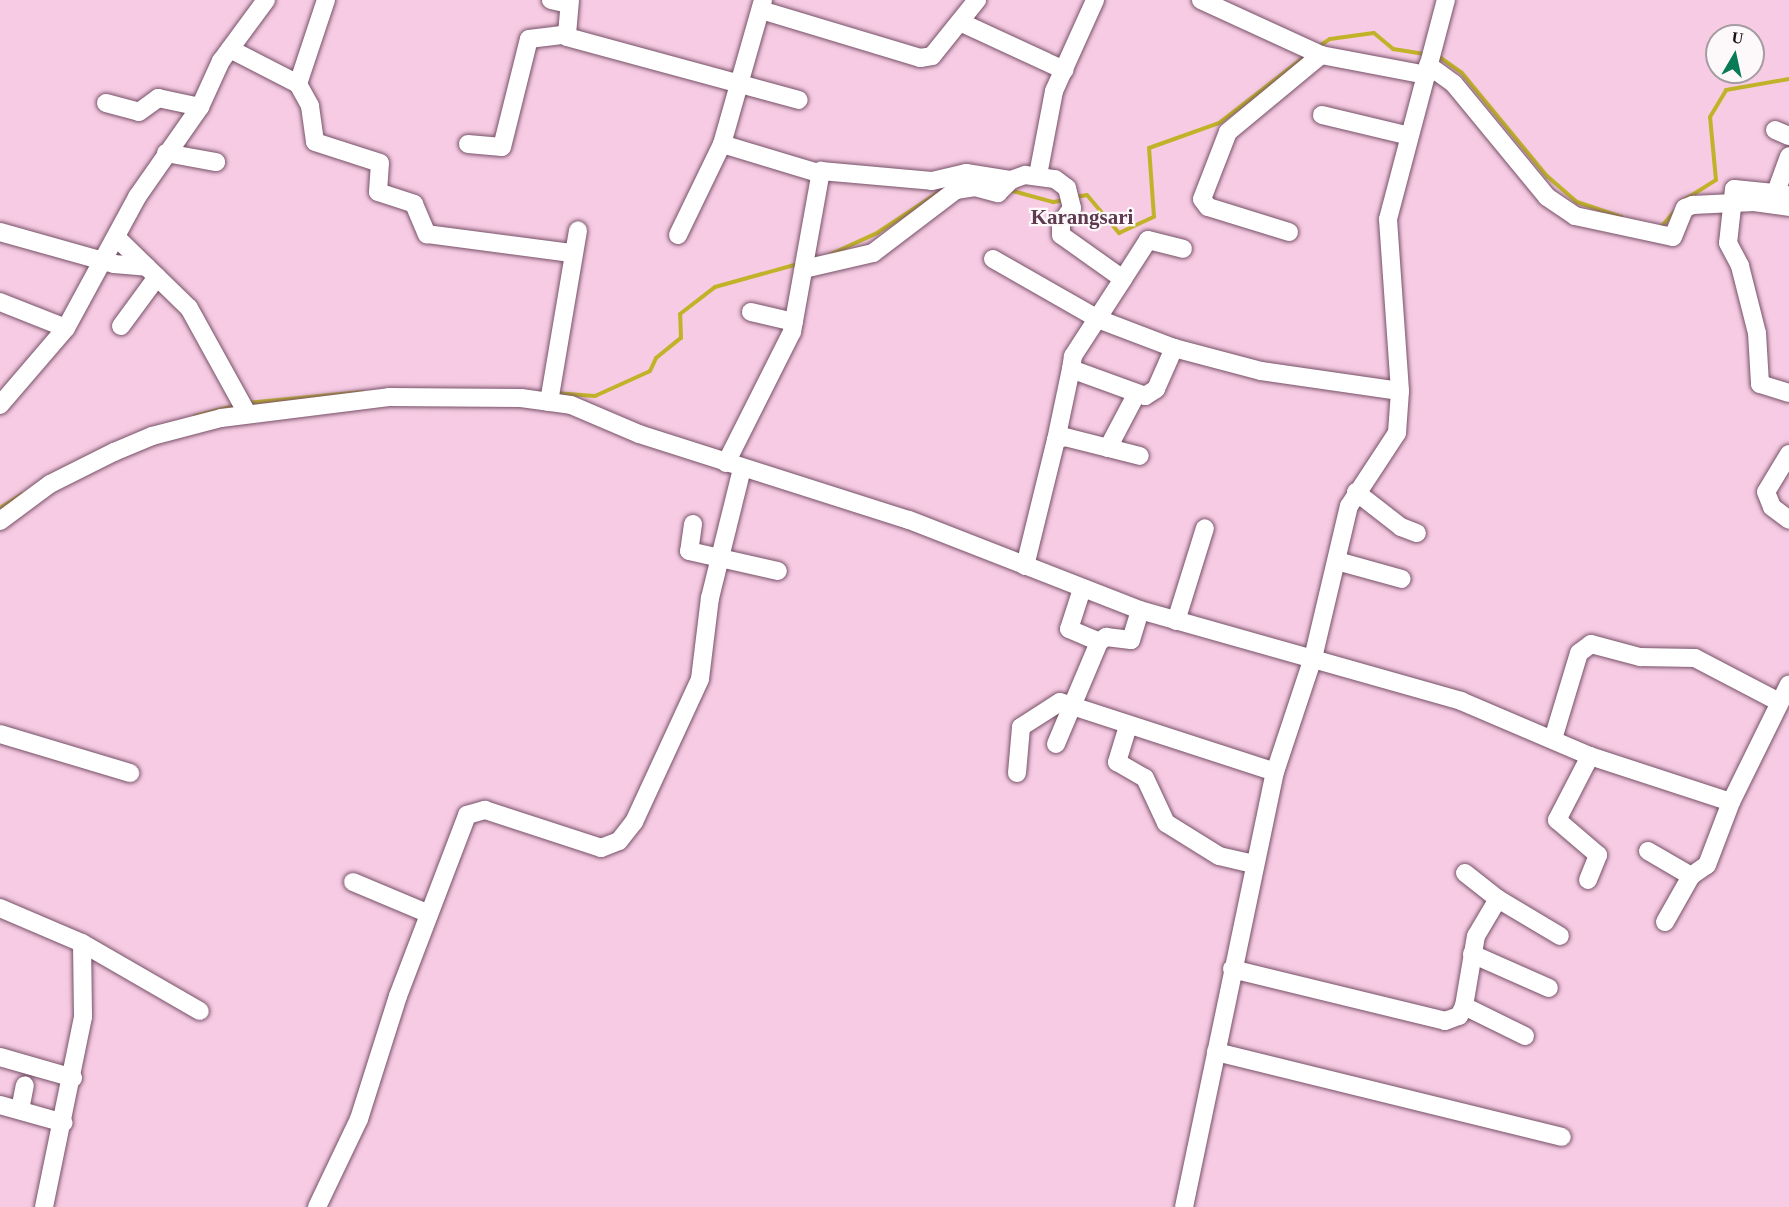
<!DOCTYPE html>
<style>
body{margin:0}
#map{position:relative;width:1789px;height:1207px;overflow:hidden;background:#f6cbe3;font-family:"Times New Roman",serif}
div>[style]{position:absolute}
.stream>*{height:4px;margin:-2px;padding:0 2px;transform-origin:2px;border-radius:2px;background:#c0b329}
.roads{filter:drop-shadow(0 0 2px #765167) drop-shadow(0 0 2px #765167)}
.minor>*{height:18px;margin:-9px;padding:0 9px;transform-origin:9px;border-radius:9px;background:#fff}
span{translate:-50% -50%;white-space:nowrap;text-align:center;line-height:1.15;-webkit-text-stroke:4.5px #fdf9fb;paint-order:stroke}
.quarter-label{font-size:21px;color:#5d3a4f;font-weight:700}
.north{position:absolute;left:1705px;top:24px;width:60px;height:60px;box-sizing:border-box;background:#fdf9fb;border:2px solid #a49ca0;border-radius:50%;rotate:9deg;font-size:16px;font-weight:700;line-height:24px;text-align:center;color:#1e1018}
.north::after{content:'';display:block;margin:auto;width:21px;height:27px;background:#087a56;clip-path:polygon(50% 0,100% 100%,50% 72%,0 100%)}
</style>
<div id="map">
<div class="stream">
<div style="left:1318px;top:47px;width:14px;rotate:-34deg"></div>
<div style="left:1330px;top:39px;width:44px;rotate:-7.8deg"></div>
<div style="left:1374px;top:33px;width:25px;rotate:40deg"></div>
<div style="left:1393px;top:49px;width:32px;rotate:9deg"></div>
<div style="left:1438px;top:56px;width:29px;rotate:35deg"></div>
<div style="left:1462px;top:73px;width:134px;rotate:50.5deg"></div>
<div style="left:1547px;top:176px;width:40px;rotate:41deg"></div>
<div style="left:1577px;top:202px;width:47px;rotate:18.4deg"></div>
<div style="left:1009px;top:190px;width:46px;rotate:15.3deg"></div>
<div style="left:1053px;top:202px;width:13px;rotate:-9deg"></div>
<div style="left:1076px;top:197px;width:11px;rotate:-10deg"></div>
<div style="left:1087px;top:195px;width:50px;rotate:49.9deg"></div>
<div style="left:1119px;top:233px;width:38px;rotate:-25deg"></div>
<div style="left:1154px;top:217px;width:69px;rotate:-94.1deg"></div>
<div style="left:1149px;top:148px;width:74px;rotate:-19.7deg"></div>
<div style="left:1219px;top:123px;width:111px;rotate:-37.7deg"></div>
<div style="left:1681px;top:202px;width:41px;rotate:-32.2deg"></div>
<div style="left:1716px;top:180px;width:63px;rotate:-95.4deg"></div>
<div style="left:1710px;top:117px;width:31px;rotate:-59deg"></div>
<div style="left:1726px;top:90px;width:64px;rotate:-9.9deg"></div>
<div style="left:1661px;top:227px;width:21px;rotate:-49deg"></div>
<div style="left:831px;top:254px;width:51px;rotate:-24.5deg"></div>
<div style="left:877px;top:233px;width:85px;rotate:-33.5deg"></div>
<div style="left:555px;top:393px;width:40px;rotate:4.3deg"></div>
<div style="left:595px;top:396px;width:60px;rotate:-24.4deg"></div>
<div style="left:650px;top:371px;width:14px;rotate:-65deg"></div>
<div style="left:656px;top:358px;width:32px;rotate:-39deg"></div>
<div style="left:681px;top:338px;width:24px;rotate:-92deg"></div>
<div style="left:680px;top:314px;width:44px;rotate:-37.6deg"></div>
<div style="left:715px;top:287px;width:86px;rotate:-15.5deg"></div>
<div style="left:247px;top:403px;width:116px;rotate:-5.5deg"></div>
<div style="left:195px;top:416px;width:43px;rotate:-14.7deg"></div>
<div style="left:0;top:508px;width:26px;rotate:-32deg"></div>
</div>
<div class="roads">
<div class="minor">
<div style="left:551px;top:0;width:18px;rotate:13deg"></div>
<div style="left:570px;top:0;width:37px;rotate:95deg"></div>
<div style="left:567px;top:37px;width:240px;rotate:15.2deg"></div>
<div style="left:1201px;top:0;width:132px;rotate:24.6deg"></div>
<div style="left:1321px;top:55px;width:108px;rotate:10.7deg"></div>
<div style="left:761px;top:10px;width:166px;rotate:16.8deg"></div>
<div style="left:920px;top:58px;width:12px;rotate:-9deg"></div>
<div style="left:932px;top:56px;width:72px;rotate:-51.2deg"></div>
<div style="left:960px;top:22px;width:115px;rotate:24.8deg"></div>
<div style="left:230px;top:49px;width:76px;rotate:27.2deg"></div>
<div style="left:298px;top:84px;width:25px;rotate:61deg"></div>
<div style="left:310px;top:106px;width:36px;rotate:82deg"></div>
<div style="left:315px;top:142px;width:68px;rotate:17.9deg"></div>
<div style="left:380px;top:163px;width:29px;rotate:94deg"></div>
<div style="left:378px;top:192px;width:38px;rotate:18deg"></div>
<div style="left:414px;top:204px;width:33px;rotate:67deg"></div>
<div style="left:427px;top:234px;width:146px;rotate:7.5deg"></div>
<div style="left:1428px;top:65px;width:32px;rotate:36deg"></div>
<div style="left:1454px;top:84px;width:146px;rotate:50.5deg"></div>
<div style="left:1547px;top:197px;width:34px;rotate:34deg"></div>
<div style="left:1575px;top:216px;width:100px;rotate:12.1deg"></div>
<div style="left:1673px;top:237px;width:31px;rotate:-68deg"></div>
<div style="left:1685px;top:208px;width:9px;rotate:-21deg"></div>
<div style="left:1693px;top:205px;width:61px;rotate:-2.8deg"></div>
<div style="left:1754px;top:202px;width:35px;rotate:8deg"></div>
<div style="left:298px;top:84px;width:89px;rotate:-71.6deg"></div>
<div style="left:106px;top:103px;width:34px;rotate:15deg"></div>
<div style="left:139px;top:112px;width:24px;rotate:-36deg"></div>
<div style="left:158px;top:98px;width:43px;rotate:12.1deg"></div>
<div style="left:1322px;top:115px;width:86px;rotate:13.4deg"></div>
<div style="left:1775px;top:130px;width:15px;rotate:23deg"></div>
<div style="left:468px;top:144px;width:34px;rotate:5deg"></div>
<div style="left:502px;top:147px;width:111px;rotate:-76deg"></div>
<div style="left:529px;top:39px;width:35px;rotate:-7deg"></div>
<div style="left:722px;top:144px;width:100px;rotate:16.8deg"></div>
<div style="left:166px;top:153px;width:51px;rotate:10.2deg"></div>
<div style="left:1038px;top:175px;width:86px;rotate:-79.2deg"></div>
<div style="left:1054px;top:91px;width:100px;rotate:-65.7deg"></div>
<div style="left:1776px;top:192px;width:38px;rotate:-70deg"></div>
<div style="left:1784px;top:194px;width:50px;rotate:-174.3deg"></div>
<div style="left:1734px;top:189px;width:54px;rotate:96.3deg"></div>
<div style="left:1728px;top:243px;width:26px;rotate:62deg"></div>
<div style="left:1740px;top:266px;width:69px;rotate:75.8deg"></div>
<div style="left:1757px;top:333px;width:51px;rotate:86.6deg"></div>
<div style="left:1760px;top:384px;width:30px;rotate:17deg"></div>
<div style="left:0;top:232px;width:118px;rotate:15.7deg"></div>
<div style="left:114px;top:264px;width:33px;rotate:5deg"></div>
<div style="left:1289px;top:232px;width:85px;rotate:-162.8deg"></div>
<div style="left:1208px;top:207px;width:10px;rotate:-127deg"></div>
<div style="left:1202px;top:199px;width:72px;rotate:-68.8deg"></div>
<div style="left:1228px;top:132px;width:121px;rotate:-39.6deg"></div>
<div style="left:678px;top:235px;width:101px;rotate:-64.2deg"></div>
<div style="left:722px;top:144px;width:150px;rotate:-74.1deg"></div>
<div style="left:117px;top:238px;width:100px;rotate:44.2deg"></div>
<div style="left:189px;top:308px;width:120px;rotate:61.1deg"></div>
<div style="left:993px;top:259px;width:121px;rotate:29.7deg"></div>
<div style="left:1098px;top:319px;width:81px;rotate:20.9deg"></div>
<div style="left:1174px;top:348px;width:90px;rotate:14.8deg"></div>
<div style="left:1261px;top:371px;width:140px;rotate:8.2deg"></div>
<div style="left:804px;top:269px;width:71px;rotate:-13.1deg"></div>
<div style="left:873px;top:253px;width:104px;rotate:-37.2deg"></div>
<div style="left:956px;top:190px;width:19px;rotate:-9deg"></div>
<div style="left:975px;top:187px;width:24px;rotate:15deg"></div>
<div style="left:998px;top:193px;width:18px;rotate:-45deg"></div>
<div style="left:1123px;top:279px;width:92px;rotate:123deg"></div>
<div style="left:1073px;top:356px;width:13px;rotate:99deg"></div>
<div style="left:1071px;top:369px;width:79px;rotate:20deg"></div>
<div style="left:1145px;top:396px;width:13px;rotate:-32deg"></div>
<div style="left:1156px;top:389px;width:45px;rotate:-66.3deg"></div>
<div style="left:0;top:302px;width:71px;rotate:21.5deg"></div>
<div style="left:751px;top:312px;width:44px;rotate:13.1deg"></div>
<div style="left:121px;top:326px;width:61px;rotate:-53.7deg"></div>
<div style="left:549px;top:402px;width:174px;rotate:-80.4deg"></div>
<div style="left:0;top:405px;width:101px;rotate:-49.4deg"></div>
<div style="left:66px;top:328px;width:149px;rotate:-61.5deg"></div>
<div style="left:137px;top:197px;width:110px;rotate:-55deg"></div>
<div style="left:200px;top:107px;width:51px;rotate:-65.5deg"></div>
<div style="left:221px;top:61px;width:76px;rotate:-53.6deg"></div>
<div style="left:1056px;top:440px;width:73px;rotate:-78.1deg"></div>
<div style="left:1108px;top:448px;width:60px;rotate:-62.2deg"></div>
<div style="left:1789px;top:454px;width:44px;rotate:121.2deg"></div>
<div style="left:1766px;top:492px;width:16px;rotate:68deg"></div>
<div style="left:1772px;top:507px;width:21px;rotate:37deg"></div>
<div style="left:726px;top:463px;width:147px;rotate:-63.3deg"></div>
<div style="left:792px;top:332px;width:164px;rotate:-79.8deg"></div>
<div style="left:821px;top:171px;width:111px;rotate:5.1deg"></div>
<div style="left:932px;top:181px;width:35px;rotate:-13deg"></div>
<div style="left:966px;top:173px;width:46px;rotate:8.8deg"></div>
<div style="left:1011px;top:180px;width:15px;rotate:-20deg"></div>
<div style="left:1025px;top:175px;width:30px;rotate:8deg"></div>
<div style="left:1055px;top:179px;width:15px;rotate:37deg"></div>
<div style="left:1067px;top:188px;width:21px;rotate:76deg"></div>
<div style="left:1072px;top:208px;width:19px;rotate:126deg"></div>
<div style="left:1061px;top:223px;width:12px;rotate:90deg"></div>
<div style="left:1061px;top:235px;width:76px;rotate:35.4deg"></div>
<div style="left:1123px;top:279px;width:46px;rotate:-57.3deg"></div>
<div style="left:1148px;top:240px;width:36px;rotate:14deg"></div>
<div style="left:1356px;top:492px;width:57px;rotate:37.9deg"></div>
<div style="left:1401px;top:527px;width:17px;rotate:21deg"></div>
<div style="left:0;top:521px;width:62px;rotate:-36.5deg"></div>
<div style="left:50px;top:484px;width:72px;rotate:-26.6deg"></div>
<div style="left:114px;top:452px;width:41px;rotate:-22.8deg"></div>
<div style="left:152px;top:436px;width:71px;rotate:-14.6deg"></div>
<div style="left:221px;top:418px;width:169px;rotate:-7.1deg"></div>
<div style="left:389px;top:397px;width:132px;rotate:0.4deg"></div>
<div style="left:521px;top:398px;width:50px;rotate:8deg"></div>
<div style="left:571px;top:405px;width:74px;rotate:23.1deg"></div>
<div style="left:639px;top:434px;width:283px;rotate:17.7deg"></div>
<div style="left:909px;top:520px;width:248px;rotate:21.3deg"></div>
<div style="left:1140px;top:610px;width:334px;rotate:15.8deg"></div>
<div style="left:1461px;top:701px;width:140px;rotate:23.1deg"></div>
<div style="left:1590px;top:756px;width:148px;rotate:18.1deg"></div>
<div style="left:693px;top:524px;width:27px;rotate:98deg"></div>
<div style="left:689px;top:551px;width:91px;rotate:12.7deg"></div>
<div style="left:1337px;top:561px;width:67px;rotate:15.5deg"></div>
<div style="left:1025px;top:566px;width:130px;rotate:-76.2deg"></div>
<div style="left:1056px;top:440px;width:9px;rotate:-18deg"></div>
<div style="left:1065px;top:437px;width:77px;rotate:14.2deg"></div>
<div style="left:1082px;top:589px;width:42px;rotate:108deg"></div>
<div style="left:1069px;top:629px;width:33px;rotate:23deg"></div>
<div style="left:1176px;top:621px;width:97px;rotate:-72.7deg"></div>
<div style="left:1128px;top:726px;width:38px;rotate:107deg"></div>
<div style="left:1117px;top:762px;width:32px;rotate:30deg"></div>
<div style="left:1145px;top:778px;width:50px;rotate:65deg"></div>
<div style="left:1166px;top:823px;width:62px;rotate:31.9deg"></div>
<div style="left:1219px;top:856px;width:35px;rotate:13deg"></div>
<div style="left:0;top:734px;width:136px;rotate:16.7deg"></div>
<div style="left:1553px;top:739px;width:90px;rotate:-73.2deg"></div>
<div style="left:1579px;top:653px;width:15px;rotate:-37deg"></div>
<div style="left:1591px;top:644px;width:51px;rotate:14.9deg"></div>
<div style="left:1640px;top:657px;width:55px;rotate:1deg"></div>
<div style="left:1695px;top:658px;width:95px;rotate:27.6deg"></div>
<div style="left:1056px;top:744px;width:111px;rotate:-67.1deg"></div>
<div style="left:1099px;top:642px;width:9px;rotate:-36deg"></div>
<div style="left:1106px;top:637px;width:25px;rotate:7deg"></div>
<div style="left:1131px;top:640px;width:31px;rotate:-73deg"></div>
<div style="left:1017px;top:773px;width:46px;rotate:-85deg"></div>
<div style="left:1021px;top:727px;width:46px;rotate:-32.7deg"></div>
<div style="left:1060px;top:702px;width:226px;rotate:18deg"></div>
<div style="left:1648px;top:851px;width:50px;rotate:30.2deg"></div>
<div style="left:1465px;top:873px;width:42px;rotate:38.2deg"></div>
<div style="left:1588px;top:880px;width:27px;rotate:-68deg"></div>
<div style="left:1598px;top:855px;width:54px;rotate:-139.5deg"></div>
<div style="left:1557px;top:820px;width:72px;rotate:-62.7deg"></div>
<div style="left:353px;top:882px;width:82px;rotate:22.8deg"></div>
<div style="left:0;top:908px;width:89px;rotate:23.1deg"></div>
<div style="left:82px;top:943px;width:74px;rotate:89.2deg"></div>
<div style="left:83px;top:1017px;width:194px;rotate:101.6deg"></div>
<div style="left:1665px;top:922px;width:53px;rotate:-60.5deg"></div>
<div style="left:1691px;top:876px;width:19px;rotate:-35deg"></div>
<div style="left:1707px;top:865px;width:67px;rotate:-69.1deg"></div>
<div style="left:1731px;top:802px;width:131px;rotate:-63.8deg"></div>
<div style="left:82px;top:943px;width:136px;rotate:30deg"></div>
<div style="left:1472px;top:954px;width:84px;rotate:23.8deg"></div>
<div style="left:1232px;top:969px;width:219px;rotate:13.7deg"></div>
<div style="left:1445px;top:1021px;width:15px;rotate:-20deg"></div>
<div style="left:1459px;top:1016px;width:11px;rotate:-63deg"></div>
<div style="left:1464px;top:1006px;width:71px;rotate:-80.3deg"></div>
<div style="left:1476px;top:936px;width:43px;rotate:-59.3deg"></div>
<div style="left:1498px;top:899px;width:72px;rotate:30.8deg"></div>
<div style="left:1464px;top:1006px;width:68px;rotate:26.2deg"></div>
<div style="left:1216px;top:1052px;width:356px;rotate:13.8deg"></div>
<div style="left:0;top:1057px;width:76px;rotate:16deg"></div>
<div style="left:0;top:1105px;width:66px;rotate:15.7deg"></div>
<div style="left:20px;top:1110px;width:25px;rotate:-79deg"></div>
<div style="left:317px;top:1207px;width:98px;rotate:-64.5deg"></div>
<div style="left:359px;top:1119px;width:129px;rotate:-72.4deg"></div>
<div style="left:398px;top:996px;width:194px;rotate:-69.1deg"></div>
<div style="left:467px;top:815px;width:19px;rotate:-16deg"></div>
<div style="left:485px;top:810px;width:122px;rotate:18.1deg"></div>
<div style="left:601px;top:848px;width:19px;rotate:-21deg"></div>
<div style="left:619px;top:841px;width:24px;rotate:-52deg"></div>
<div style="left:634px;top:822px;width:157px;rotate:-65.2deg"></div>
<div style="left:700px;top:679px;width:82px;rotate:-83deg"></div>
<div style="left:710px;top:598px;width:133px;rotate:-76.1deg"></div>
<div style="left:1184px;top:1207px;width:444px;rotate:-78.2deg"></div>
<div style="left:1275px;top:772px;width:120px;rotate:-71.6deg"></div>
<div style="left:1313px;top:658px;width:156px;rotate:-76.7deg"></div>
<div style="left:1349px;top:506px;width:87px;rotate:-56.7deg"></div>
<div style="left:1397px;top:433px;width:42px;rotate:-85.9deg"></div>
<div style="left:1400px;top:391px;width:172px;rotate:-94deg"></div>
<div style="left:1388px;top:219px;width:227px;rotate:-75.2deg"></div>
</div>
</div>
<div class="quarter-label">
<span style="left:1082px;top:217px">Karangsari</span>
</div>
<div class="north">U</div>
</div>
